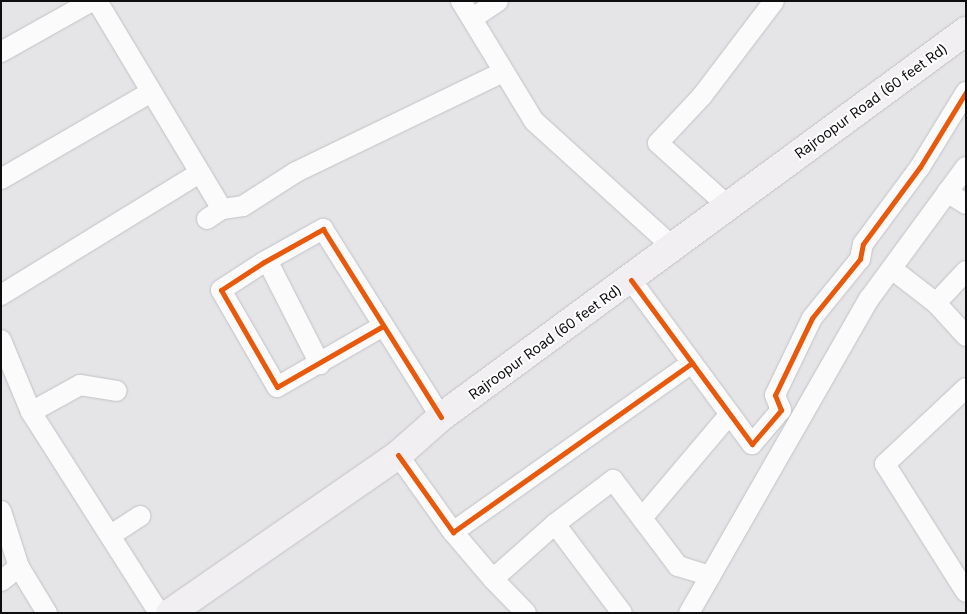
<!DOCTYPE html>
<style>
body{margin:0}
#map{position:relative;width:967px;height:614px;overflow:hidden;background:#e5e5e8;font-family:Inter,sans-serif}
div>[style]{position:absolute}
.roads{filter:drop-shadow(0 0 1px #c2c2c5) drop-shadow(0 0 1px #c2c2c5)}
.minor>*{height:20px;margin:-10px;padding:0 10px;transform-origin:10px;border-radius:10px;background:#fbfbfc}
.secondary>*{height:28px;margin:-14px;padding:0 14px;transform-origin:14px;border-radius:14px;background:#f2eff3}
.cycleway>*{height:5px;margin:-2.5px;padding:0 2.5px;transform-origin:2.5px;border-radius:2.5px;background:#e8590c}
span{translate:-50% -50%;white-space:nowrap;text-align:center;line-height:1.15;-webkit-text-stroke:4px #fff;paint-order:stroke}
.street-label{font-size:14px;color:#0e0e10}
.frame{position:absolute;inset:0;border:2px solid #0e0e10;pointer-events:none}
</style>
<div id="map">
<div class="roads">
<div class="minor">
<div style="left:97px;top:1px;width:243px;rotate:59deg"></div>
<div style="left:461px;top:1px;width:140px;rotate:58.7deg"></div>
<div style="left:534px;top:121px;width:188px;rotate:42.2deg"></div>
<div style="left:473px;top:18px;width:30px;rotate:-34deg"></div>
<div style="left:1px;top:52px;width:104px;rotate:-29.3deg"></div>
<div style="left:1px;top:179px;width:173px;rotate:-30.1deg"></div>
<div style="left:947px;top:192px;width:22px;rotate:32deg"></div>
<div style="left:728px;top:206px;width:94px;rotate:-138deg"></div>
<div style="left:658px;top:143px;width:64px;rotate:-46.9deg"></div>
<div style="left:702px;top:96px;width:119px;rotate:-52.8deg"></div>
<div style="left:207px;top:219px;width:18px;rotate:-34deg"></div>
<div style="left:222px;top:209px;width:21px;rotate:-8deg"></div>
<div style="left:243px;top:206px;width:63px;rotate:-32.7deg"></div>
<div style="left:296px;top:172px;width:230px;rotate:-25.8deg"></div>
<div style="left:264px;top:262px;width:9px;rotate:41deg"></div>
<div style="left:271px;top:268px;width:108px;rotate:63deg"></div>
<div style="left:892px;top:269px;width:56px;rotate:37.7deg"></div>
<div style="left:936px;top:303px;width:45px;rotate:47.7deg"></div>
<div style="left:631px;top:280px;width:204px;rotate:53.6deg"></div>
<div style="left:752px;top:444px;width:45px;rotate:-49.5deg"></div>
<div style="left:781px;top:410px;width:16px;rotate:-112deg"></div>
<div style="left:775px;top:395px;width:85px;rotate:-64.3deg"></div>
<div style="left:812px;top:318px;width:76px;rotate:-50.9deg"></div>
<div style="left:860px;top:259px;width:15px;rotate:-79deg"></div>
<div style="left:863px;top:244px;width:96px;rotate:-53.5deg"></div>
<div style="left:920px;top:167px;width:88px;rotate:-58.5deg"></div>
<div style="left:1px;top:295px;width:233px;rotate:-31.6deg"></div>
<div style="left:936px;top:303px;width:44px;rotate:-46.8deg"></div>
<div style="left:383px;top:326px;width:122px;rotate:150.1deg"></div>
<div style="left:277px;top:387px;width:112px;rotate:-120deg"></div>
<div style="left:221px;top:290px;width:51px;rotate:-33.1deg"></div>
<div style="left:264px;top:262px;width:68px;rotate:-29.2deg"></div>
<div style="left:323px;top:229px;width:222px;rotate:57.9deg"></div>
<div style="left:1px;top:340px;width:78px;rotate:67.4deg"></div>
<div style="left:31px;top:412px;width:238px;rotate:57.5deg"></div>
<div style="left:966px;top:388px;width:111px;rotate:136.8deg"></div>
<div style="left:885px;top:464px;width:151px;rotate:57.7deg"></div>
<div style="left:31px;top:412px;width:56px;rotate:-28.9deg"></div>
<div style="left:80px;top:385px;width:37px;rotate:9deg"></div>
<div style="left:398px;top:455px;width:95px;rotate:54.5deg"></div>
<div style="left:453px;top:532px;width:293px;rotate:-35.3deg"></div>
<div style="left:1px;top:511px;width:59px;rotate:72.2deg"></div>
<div style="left:19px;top:567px;width:54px;rotate:58.7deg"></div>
<div style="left:642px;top:518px;width:136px;rotate:-49.8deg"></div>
<div style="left:555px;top:524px;width:111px;rotate:53deg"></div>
<div style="left:453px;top:532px;width:62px;rotate:49.6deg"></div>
<div style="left:111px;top:535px;width:35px;rotate:-33deg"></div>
<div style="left:1px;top:581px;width:23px;rotate:-38deg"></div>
<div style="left:526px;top:613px;width:47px;rotate:-134.1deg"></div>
<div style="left:493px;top:579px;width:83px;rotate:-41.6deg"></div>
<div style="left:555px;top:524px;width:73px;rotate:-37.2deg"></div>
<div style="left:613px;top:480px;width:108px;rotate:52.9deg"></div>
<div style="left:678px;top:566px;width:34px;rotate:17deg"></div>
<div style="left:689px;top:613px;width:362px;rotate:-60.2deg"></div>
<div style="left:869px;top:299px;width:164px;rotate:-53.7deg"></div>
</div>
<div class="secondary">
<div style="left:170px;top:613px;width:277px;rotate:-34.7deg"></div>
<div style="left:398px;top:455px;width:57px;rotate:-41.5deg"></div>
<div style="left:441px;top:417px;width:652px;rotate:-36.32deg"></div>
</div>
</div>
<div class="cycleway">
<div style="left:631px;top:280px;width:204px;rotate:53.6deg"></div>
<div style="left:752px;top:444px;width:45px;rotate:-49.5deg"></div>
<div style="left:781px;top:410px;width:16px;rotate:-112deg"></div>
<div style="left:775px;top:395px;width:85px;rotate:-64.3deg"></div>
<div style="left:812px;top:318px;width:76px;rotate:-50.9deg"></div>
<div style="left:860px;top:259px;width:15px;rotate:-79deg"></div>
<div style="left:863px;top:244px;width:96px;rotate:-53.5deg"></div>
<div style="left:920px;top:167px;width:88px;rotate:-58.5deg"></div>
<div style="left:383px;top:326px;width:122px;rotate:150.1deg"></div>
<div style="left:277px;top:387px;width:112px;rotate:-120deg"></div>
<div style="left:221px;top:290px;width:51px;rotate:-33.1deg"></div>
<div style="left:264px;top:262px;width:68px;rotate:-29.2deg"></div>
<div style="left:323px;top:229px;width:222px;rotate:57.9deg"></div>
<div style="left:398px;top:455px;width:95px;rotate:54.5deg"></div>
<div style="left:453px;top:532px;width:293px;rotate:-35.3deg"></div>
</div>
<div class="street-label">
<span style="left:871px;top:101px;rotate:-36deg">Rajroopur Road (60 feet Rd)</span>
<span style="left:545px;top:342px;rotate:-36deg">Rajroopur Road (60 feet Rd)</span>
</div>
<div class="frame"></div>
</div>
